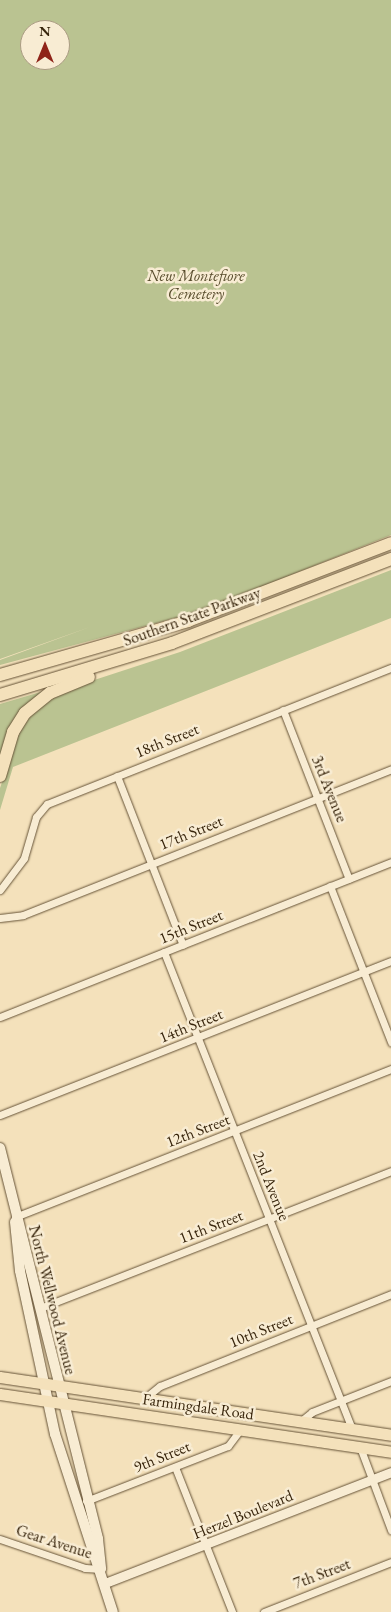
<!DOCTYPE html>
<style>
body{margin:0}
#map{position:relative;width:391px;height:1612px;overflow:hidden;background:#f4e1bb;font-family:"EB Garamond",serif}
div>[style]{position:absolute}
.green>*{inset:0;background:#bac391}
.roads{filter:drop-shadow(0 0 1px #665337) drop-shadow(0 0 1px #665337)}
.minor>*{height:7px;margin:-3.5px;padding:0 3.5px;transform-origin:3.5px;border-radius:3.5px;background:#f8ecd3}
.tertiary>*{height:9px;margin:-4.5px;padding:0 4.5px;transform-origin:4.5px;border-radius:4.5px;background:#f8ecd3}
.secondary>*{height:10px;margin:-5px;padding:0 5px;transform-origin:5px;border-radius:5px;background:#f8ecd3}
.primary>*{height:11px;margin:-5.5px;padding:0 5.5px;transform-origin:5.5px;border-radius:5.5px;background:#f4e1bb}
.motorway>*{height:12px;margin:-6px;padding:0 6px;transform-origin:6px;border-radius:6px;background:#f4e1bb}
span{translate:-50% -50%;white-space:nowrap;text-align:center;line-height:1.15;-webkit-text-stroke:5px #f8ecd3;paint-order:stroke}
.park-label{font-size:16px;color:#584c2c;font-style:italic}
.street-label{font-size:16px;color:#37240b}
.north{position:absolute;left:20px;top:20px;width:50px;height:50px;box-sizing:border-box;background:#f8ecd3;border:1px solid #ab9c83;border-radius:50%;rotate:0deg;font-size:14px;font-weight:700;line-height:20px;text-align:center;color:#37240b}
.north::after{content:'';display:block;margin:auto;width:18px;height:22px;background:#8f2418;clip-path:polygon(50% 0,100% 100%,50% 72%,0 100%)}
</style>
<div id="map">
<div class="green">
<div style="clip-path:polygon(evenodd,0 0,391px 0,391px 535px,201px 611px,0 665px,0 660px,90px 627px,0 659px,0 0,30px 30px,60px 30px,60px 60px,30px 60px,30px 30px)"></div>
<div style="clip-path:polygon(391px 570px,391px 618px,13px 767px,0 810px,0 788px,20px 730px,40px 704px,79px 685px,180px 652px)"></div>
<div style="clip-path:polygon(44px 691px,30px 704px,0 769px,0 704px)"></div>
</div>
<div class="roads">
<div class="minor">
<div style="left:283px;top:710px;width:181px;rotate:68.7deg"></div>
<div style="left:117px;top:776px;width:181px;rotate:68.7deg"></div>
<div style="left:330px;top:886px;width:168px;rotate:68.6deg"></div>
<div style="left:0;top:890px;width:40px;rotate:-53deg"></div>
<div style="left:24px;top:858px;width:43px;rotate:-73.7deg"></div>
<div style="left:36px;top:817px;width:17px;rotate:-50deg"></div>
<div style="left:47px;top:804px;width:370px;rotate:-21.6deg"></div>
<div style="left:0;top:918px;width:23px;rotate:-7deg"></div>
<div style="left:23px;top:915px;width:396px;rotate:-21.6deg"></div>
<div style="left:164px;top:952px;width:513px;rotate:68.49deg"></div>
<div style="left:0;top:1017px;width:421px;rotate:-21.6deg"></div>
<div style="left:0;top:1115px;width:420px;rotate:-21.5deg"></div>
<div style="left:15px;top:1217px;width:404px;rotate:-21.5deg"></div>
<div style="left:40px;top:1308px;width:377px;rotate:-21.3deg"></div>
<div style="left:145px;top:1398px;width:19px;rotate:-39deg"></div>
<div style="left:160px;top:1386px;width:249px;rotate:-21.7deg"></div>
<div style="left:301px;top:1421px;width:14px;rotate:-39deg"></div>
<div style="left:312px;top:1412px;width:85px;rotate:-21.4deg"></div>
<div style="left:360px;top:1447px;width:89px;rotate:69.5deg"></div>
<div style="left:175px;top:1467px;width:156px;rotate:68.5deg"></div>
<div style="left:86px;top:1501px;width:152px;rotate:-21.2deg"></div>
<div style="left:228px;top:1446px;width:21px;rotate:-53deg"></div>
<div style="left:0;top:1539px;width:90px;rotate:18.8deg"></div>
<div style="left:85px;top:1568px;width:16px;rotate:4deg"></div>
<div style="left:264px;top:1612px;width:136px;rotate:-21.5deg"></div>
</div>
<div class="tertiary">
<div style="left:105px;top:1583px;width:307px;rotate:-21.2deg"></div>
</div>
<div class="secondary">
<div style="left:0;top:1148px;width:403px;rotate:75.9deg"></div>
<div style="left:98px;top:1539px;width:30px;rotate:84deg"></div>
<div style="left:15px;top:1222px;width:49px;rotate:84.2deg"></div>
<div style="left:20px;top:1271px;width:167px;rotate:77.9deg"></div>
<div style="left:55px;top:1434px;width:187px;rotate:72deg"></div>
</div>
<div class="primary">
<div style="left:0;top:1377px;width:395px;rotate:8.4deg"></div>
<div style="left:0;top:1394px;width:395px;rotate:8.4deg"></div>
</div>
<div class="motorway">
<div style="left:0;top:675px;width:196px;rotate:-16deg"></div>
<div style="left:188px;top:621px;width:217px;rotate:-21deg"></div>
<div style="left:0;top:695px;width:180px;rotate:-16.8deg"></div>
<div style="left:172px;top:643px;width:235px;rotate:-21deg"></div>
<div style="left:0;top:776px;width:46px;rotate:-73.5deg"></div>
<div style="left:13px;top:732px;width:22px;rotate:-58deg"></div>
<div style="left:25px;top:713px;width:32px;rotate:-39deg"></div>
<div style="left:50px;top:693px;width:42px;rotate:-22.3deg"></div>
</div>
</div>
<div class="park-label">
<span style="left:196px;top:285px">New Montefiore<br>Cemetery</span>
</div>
<div class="street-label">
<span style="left:192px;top:617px;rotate:-20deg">Southern State Parkway</span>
<span style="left:167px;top:741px;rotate:-22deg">18th Street</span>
<span style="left:329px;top:789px;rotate:68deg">3rd Avenue</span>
<span style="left:191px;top:833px;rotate:-22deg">17th Street</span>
<span style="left:191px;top:927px;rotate:-22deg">15th Street</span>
<span style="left:191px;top:1026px;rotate:-22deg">14th Street</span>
<span style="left:198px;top:1131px;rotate:-21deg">12th Street</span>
<span style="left:271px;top:1186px;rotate:68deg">2nd Avenue</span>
<span style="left:211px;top:1227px;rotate:-21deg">11th Street</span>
<span style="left:52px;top:1300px;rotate:76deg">North Wellwood Avenue</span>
<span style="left:261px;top:1331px;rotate:-22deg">10th Street</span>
<span style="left:198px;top:1407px;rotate:8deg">Farmingdale Road</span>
<span style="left:162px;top:1457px;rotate:-22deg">9th Street</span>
<span style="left:243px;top:1515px;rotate:-22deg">Herzel Boulevard</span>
<span style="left:54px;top:1542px;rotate:18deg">Gear Avenue</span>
<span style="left:322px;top:1574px;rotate:-21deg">7th Street</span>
</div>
<div class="north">N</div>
</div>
